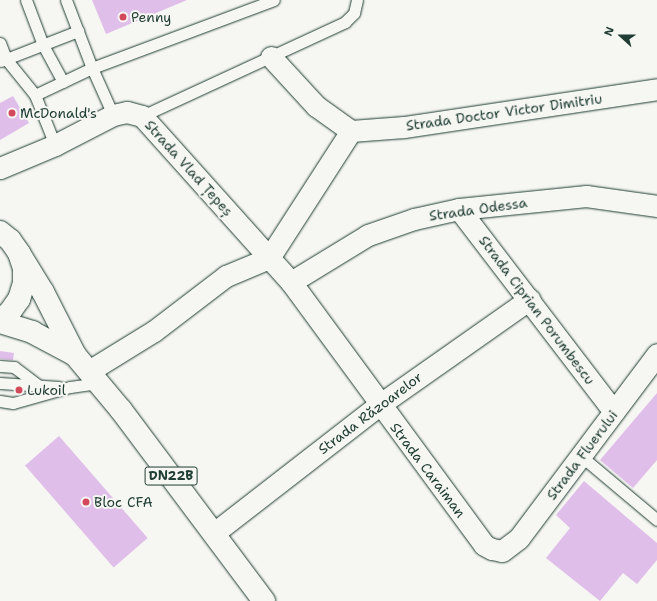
<!DOCTYPE html>
<meta charset="utf-8">
<style>
body{margin:0}
#map{position:relative;width:657px;height:601px;overflow:hidden;background:#f6f6f2;font-family:"Shantell Sans",sans-serif}
div>[style]{position:absolute}
.building>*{inset:0;background:#e0beea;transform-origin:0 0}
.roads{filter:drop-shadow(0 0 1px #1f3d34) drop-shadow(0 0 1px #1f3d34)}
.lane>*{height:11px;margin:-5.5px;padding:0 5.5px;transform-origin:5.5px;border-radius:5.5px;background:#f6f6f2}
.street>*{height:21px;margin:-10.5px;padding:0 10.5px;transform-origin:10.5px;border-radius:10.5px;background:#f6f6f2}
.primary>*{height:22px;margin:-11px;padding:0 11px;transform-origin:11px;border-radius:11px;background:#f6f6f2}
.dots>*{width:11px;height:11px;translate:-50% -50%;box-sizing:border-box;border:2px solid #f6f6f2;border-radius:50%}
span{translate:-50% -50%;white-space:nowrap;text-align:center;line-height:1.15;-webkit-text-stroke:4px #f6f6f2;paint-order:stroke}
.shield-label span{padding:1px 3px;background:#f6f6f2;border:1px solid;border-radius:3px;-webkit-text-stroke-width:0}
.shield-label{font-size:13px;color:#1f3d34;font-weight:700}
.poi-label{font-size:14px;color:#1f3d34}
.left{translate:0 -50%;text-align:left}
.street-label{font-size:14px;color:#1f3d34}
.north{position:absolute;left:601px;top:16px;width:40px;height:40px;-webkit-text-stroke:3px #f6f6f2;paint-order:stroke;rotate:291deg;font-size:11px;font-weight:700;line-height:16px;text-align:center;color:#1f3d34}
.north::after{content:'';display:block;margin:auto;width:14px;height:18px;background:#1f3d34;clip-path:polygon(50% 0,100% 100%,50% 72%,0 100%)}
</style>
<div id="map">
<div class="building">
<div style="clip-path:polygon(92px 0,187px 0,106px 34px)"></div>
<div style="clip-path:polygon(13px 96px,29px 123px,0 140px,0 103px)"></div>
<div style="clip-path:polygon(0 351px,14px 353px,13px 360px,0 359px)"></div>
<div style="clip-path:polygon(657px 393px,657px 460px,633px 488px,600px 460px)"></div>
<div style="left:59px;top:436px;width:135px;height:45px;rotate:49deg"></div>
<div style="clip-path:polygon(584px 481px,657px 543px,657px 560px,637px 584px,623px 573px,600px 601px,546px 558px,570px 528px,556px 515px)"></div>
</div>
<div class="roads">
<div class="lane">
<div style="left:26px;top:0;width:48px;rotate:69.3deg"></div>
<div style="left:43px;top:45px;width:42px;rotate:61.6deg"></div>
<div style="left:66px;top:0;width:73px;rotate:69.1deg"></div>
<div style="left:92px;top:68px;width:51px;rotate:65.9deg"></div>
<div style="left:0;top:43px;width:17px;rotate:69deg"></div>
<div style="left:6px;top:59px;width:46px;rotate:51.1deg"></div>
<div style="left:35px;top:95px;width:54px;rotate:68.2deg"></div>
<div style="left:1px;top:61px;width:83px;rotate:-21.3deg"></div>
<div style="left:35px;top:95px;width:63px;rotate:-25.3deg"></div>
<div style="left:92px;top:68px;width:194px;rotate:-20.5deg"></div>
<div style="left:142px;top:116px;width:224px;rotate:-24.8deg"></div>
<div style="left:345px;top:22px;width:13px;rotate:-45deg"></div>
<div style="left:354px;top:13px;width:13px;rotate:-77deg"></div>
<div style="left:0;top:366px;width:14px;rotate:4deg"></div>
<div style="left:14px;top:367px;width:31px;rotate:37deg"></div>
<div style="left:0;top:383px;width:59px;rotate:3.9deg"></div>
<div style="left:0;top:401px;width:13px;rotate:9deg"></div>
<div style="left:13px;top:403px;width:59px;rotate:-15.7deg"></div>
<div style="left:70px;top:387px;width:30px;rotate:-8deg"></div>
<div style="left:581px;top:456px;width:99px;rotate:40.1deg"></div>
</div>
<div class="street">
<div style="left:271px;top:57px;width:67px;rotate:47.4deg"></div>
<div style="left:316px;top:106px;width:43px;rotate:35.5deg"></div>
<div style="left:351px;top:131px;width:53px;rotate:-4.3deg"></div>
<div style="left:404px;top:127px;width:256px;rotate:-8.5deg"></div>
<div style="left:0;top:168px;width:60px;rotate:-22.7deg"></div>
<div style="left:55px;top:145px;width:65px;rotate:-27.3deg"></div>
<div style="left:113px;top:115px;width:14px;rotate:-12deg"></div>
<div style="left:127px;top:112px;width:16px;rotate:15deg"></div>
<div style="left:142px;top:116px;width:223px;rotate:48.1deg"></div>
<div style="left:291px;top:282px;width:326px;rotate:53.7deg"></div>
<div style="left:484px;top:545px;width:9px;rotate:27deg"></div>
<div style="left:492px;top:549px;width:10px;rotate:11deg"></div>
<div style="left:502px;top:551px;width:21px;rotate:-37deg"></div>
<div style="left:519px;top:538px;width:230px;rotate:-53.1deg"></div>
<div style="left:459px;top:209px;width:255px;rotate:52.6deg"></div>
<div style="left:291px;top:282px;width:90px;rotate:-31.4deg"></div>
<div style="left:368px;top:235px;width:49px;rotate:-19.2deg"></div>
<div style="left:414px;top:219px;width:46px;rotate:-12.5deg"></div>
<div style="left:459px;top:209px;width:128px;rotate:-5.8deg"></div>
<div style="left:586px;top:196px;width:72px;rotate:8deg"></div>
<div style="left:89px;top:371px;width:76px;rotate:-31.6deg"></div>
<div style="left:154px;top:331px;width:91px;rotate:-37.4deg"></div>
<div style="left:226px;top:276px;width:47px;rotate:-22.7deg"></div>
<div style="left:269px;top:258px;width:151px;rotate:-57.2deg"></div>
<div style="left:214px;top:533px;width:209px;rotate:-37.8deg"></div>
<div style="left:379px;top:405px;width:184px;rotate:-35.1deg"></div>
</div>
<div class="primary">
<div style="left:0;top:232px;width:13px;rotate:39deg"></div>
<div style="left:10px;top:240px;width:16px;rotate:55deg"></div>
<div style="left:19px;top:253px;width:16px;rotate:72deg"></div>
<div style="left:24px;top:268px;width:15px;rotate:90deg"></div>
<div style="left:24px;top:283px;width:17px;rotate:107deg"></div>
<div style="left:19px;top:299px;width:16px;rotate:125deg"></div>
<div style="left:10px;top:312px;width:13px;rotate:141deg"></div>
<div style="left:19px;top:253px;width:46px;rotate:58.4deg"></div>
<div style="left:43px;top:292px;width:71px;rotate:63.1deg"></div>
<div style="left:75px;top:355px;width:72px;rotate:50.1deg"></div>
<div style="left:121px;top:410px;width:239px;rotate:53.2deg"></div>
<div style="left:0;top:322px;width:34px;rotate:17deg"></div>
<div style="left:32px;top:332px;width:49px;rotate:28.1deg"></div>
</div>
</div>
<div class="dots">
<div style="left:123px;top:17px;background:#d1495b"></div>
<div style="left:12px;top:113px;background:#d1495b"></div>
<div style="left:19px;top:390px;background:#d1495b"></div>
<div style="left:86px;top:502px;background:#d1495b"></div>
</div>
<div class="shield-label">
<span style="left:171px;top:476px">DN22B</span>
</div>
<div class="poi-label">
<span class="left" style="left:131px;top:17px">Penny</span>
<span class="left" style="left:20px;top:113px">McDonald's</span>
<span class="left" style="left:27px;top:390px">Lukoil</span>
<span class="left" style="left:94px;top:502px">Bloc CFA</span>
</div>
<div class="street-label">
<span style="left:504px;top:112px;rotate:-8deg">Strada Doctor Victor Dimitriu</span>
<span style="left:189px;top:168px;rotate:48deg">Strada Vlad Țepeș</span>
<span style="left:478px;top:209px;rotate:-8deg">Strada Odessa</span>
<span style="left:537px;top:310px;rotate:53deg">Strada Ciprian Porumbescu</span>
<span style="left:370px;top:413px;rotate:-37deg">Strada Răzoarelor</span>
<span style="left:582px;top:455px;rotate:-53deg">Strada Fluerului</span>
<span style="left:428px;top:470px;rotate:53deg">Strada Caraiman</span>
</div>
<div class="north">N</div>
</div>
